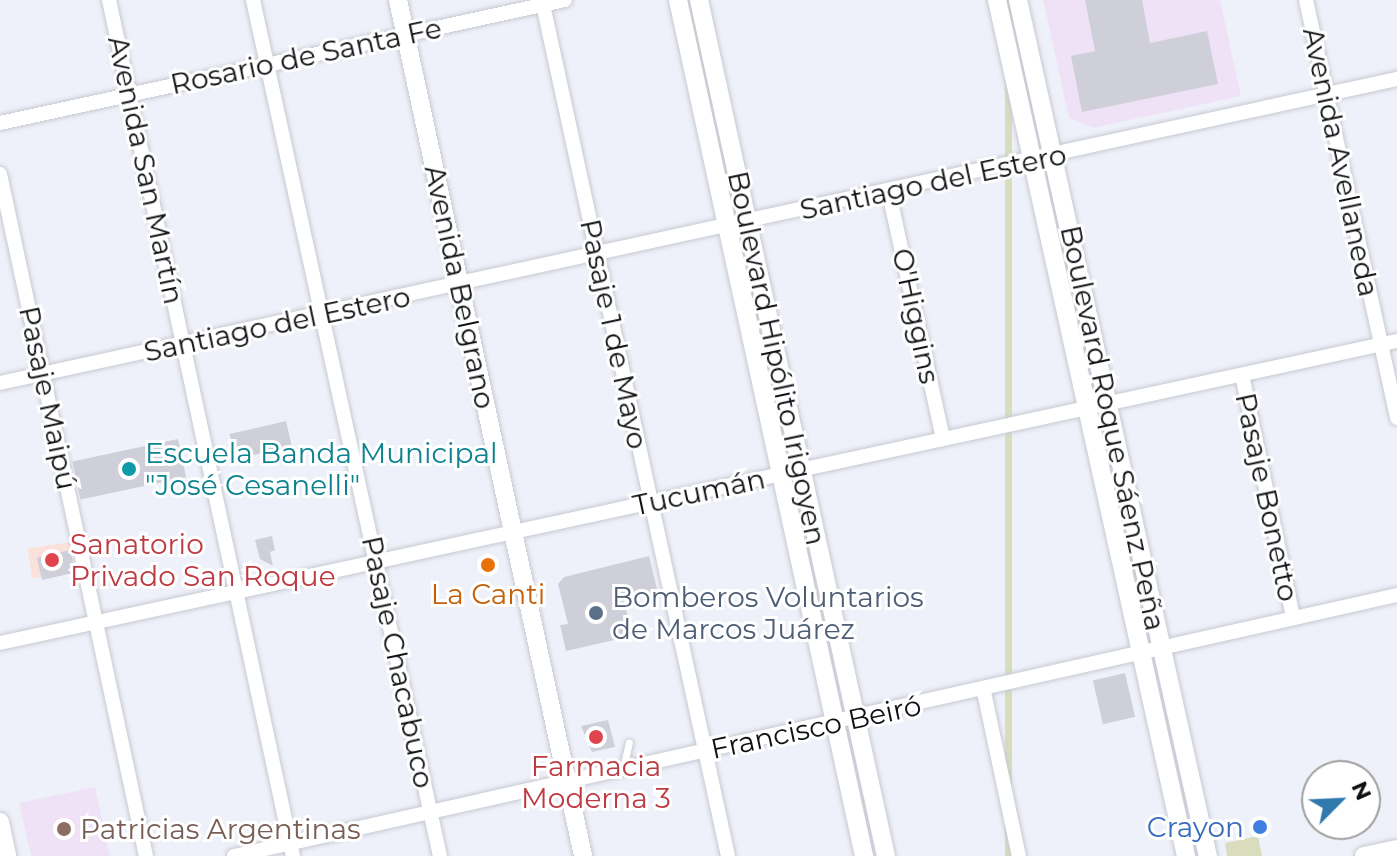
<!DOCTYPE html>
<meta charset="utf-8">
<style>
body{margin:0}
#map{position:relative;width:1397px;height:856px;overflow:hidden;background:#eff1fa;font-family:Montserrat,sans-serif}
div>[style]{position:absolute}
.education>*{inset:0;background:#efe2f6}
.medical>*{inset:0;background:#fbe1dc;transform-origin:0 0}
.green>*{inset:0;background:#d9ddbd;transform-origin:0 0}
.building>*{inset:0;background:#cfcfd9;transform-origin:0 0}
.roads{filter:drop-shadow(0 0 2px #c7c9d2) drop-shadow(0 0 2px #c7c9d2)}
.lane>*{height:7px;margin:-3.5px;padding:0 3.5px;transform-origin:3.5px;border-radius:3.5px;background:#fff}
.street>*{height:14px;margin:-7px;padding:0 7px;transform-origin:7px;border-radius:7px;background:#fff}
.secondary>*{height:18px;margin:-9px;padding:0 9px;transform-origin:9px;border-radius:9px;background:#fff}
.dots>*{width:22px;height:22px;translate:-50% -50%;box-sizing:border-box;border:4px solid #fff;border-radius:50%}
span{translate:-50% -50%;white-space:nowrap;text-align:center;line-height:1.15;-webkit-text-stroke:6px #fff;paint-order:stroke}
.street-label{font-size:28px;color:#0f1013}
.culture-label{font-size:28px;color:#0d838f}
.left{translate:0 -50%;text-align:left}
.health-label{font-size:28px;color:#be3a42}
.food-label{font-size:28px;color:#c56008}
.service-label{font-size:28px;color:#4e5e75}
.shop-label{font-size:28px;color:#366cbe}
.right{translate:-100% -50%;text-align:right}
.education-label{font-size:28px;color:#785e54}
.north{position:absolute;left:1301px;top:760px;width:80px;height:80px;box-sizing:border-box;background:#fff;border:2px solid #9f9fa1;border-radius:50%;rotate:66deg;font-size:22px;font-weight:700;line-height:32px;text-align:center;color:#0f1013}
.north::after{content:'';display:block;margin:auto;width:28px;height:36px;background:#3079ad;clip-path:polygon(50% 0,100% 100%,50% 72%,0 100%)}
</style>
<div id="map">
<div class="education">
<div style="clip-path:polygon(1043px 0,1220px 0,1241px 96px,1093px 128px,1069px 118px)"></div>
<div style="clip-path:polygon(95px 787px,110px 856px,31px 856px,19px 803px)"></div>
</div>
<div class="medical">
<div style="left:70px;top:542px;width:30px;height:43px;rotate:81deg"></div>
</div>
<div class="green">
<div style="left:1005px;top:0;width:7px;height:876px"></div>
<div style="clip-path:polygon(1258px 836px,1262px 856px,1227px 856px,1225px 843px)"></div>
</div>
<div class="building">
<div style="clip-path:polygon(1085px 0,1142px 0,1150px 43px,1207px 31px,1218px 84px,1082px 112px,1071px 56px,1095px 51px)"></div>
<div style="left:286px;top:421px;width:26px;height:58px;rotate:77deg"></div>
<div style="left:178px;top:439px;width:39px;height:108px;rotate:78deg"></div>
<div style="clip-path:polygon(272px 536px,275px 550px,270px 552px,273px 566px,260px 559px,255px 540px)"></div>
<div style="left:70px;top:550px;width:23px;height:34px;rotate:77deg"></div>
<div style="clip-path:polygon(649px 556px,658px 593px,624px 601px,632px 636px,566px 651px,560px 625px,568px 624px,558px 584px,564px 577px)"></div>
<div style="left:1125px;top:673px;width:45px;height:33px;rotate:77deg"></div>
<div style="clip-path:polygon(608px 720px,615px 747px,592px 752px,581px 726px)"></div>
</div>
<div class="roads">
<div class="lane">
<div style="left:623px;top:768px;width:26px;rotate:-77deg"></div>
</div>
<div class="street">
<div style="left:109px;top:0;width:876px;rotate:77.87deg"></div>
<div style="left:253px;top:0;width:876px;rotate:77.68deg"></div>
<div style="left:542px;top:0;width:876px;rotate:77.74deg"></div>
<div style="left:1306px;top:0;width:428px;rotate:77.7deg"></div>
<div style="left:0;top:123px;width:578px;rotate:-12.28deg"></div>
<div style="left:0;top:174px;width:697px;rotate:77.92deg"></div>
<div style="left:889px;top:193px;width:252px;rotate:77.6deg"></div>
<div style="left:1242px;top:375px;width:248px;rotate:78.1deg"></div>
<div style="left:0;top:383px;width:1430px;rotate:-12.28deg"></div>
<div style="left:0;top:643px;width:1429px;rotate:-12.2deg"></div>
<div style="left:984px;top:692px;width:168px;rotate:78deg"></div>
<div style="left:234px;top:856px;width:1192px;rotate:-12.65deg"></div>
</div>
<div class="secondary">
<div style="left:398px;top:0;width:876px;rotate:77.8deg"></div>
<div style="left:678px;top:0;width:876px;rotate:77.74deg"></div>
<div style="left:699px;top:0;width:876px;rotate:77.68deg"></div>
<div style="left:997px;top:0;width:877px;rotate:77.55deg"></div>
<div style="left:1018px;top:0;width:877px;rotate:77.49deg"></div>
<div style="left:0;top:822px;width:35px;rotate:78deg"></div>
<div style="left:1364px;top:856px;width:34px;rotate:-12deg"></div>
</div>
</div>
<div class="dots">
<div style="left:129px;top:469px;background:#0f9aa8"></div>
<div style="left:52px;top:560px;background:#e0444e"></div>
<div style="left:488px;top:565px;background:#e8710a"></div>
<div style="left:596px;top:613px;background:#5c6f8a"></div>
<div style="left:596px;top:737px;background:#e0444e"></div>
<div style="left:1260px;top:827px;background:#3f7fe0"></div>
<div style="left:64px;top:829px;background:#8d6e63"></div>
</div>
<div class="street-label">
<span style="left:306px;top:56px;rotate:-12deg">Rosario de Santa Fe</span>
<span style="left:1341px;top:162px;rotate:78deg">Avenida Avellaneda</span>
<span style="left:146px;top:170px;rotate:78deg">Avenida San Martín</span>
<span style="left:933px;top:182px;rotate:-12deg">Santiago del Estero</span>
<span style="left:460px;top:287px;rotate:78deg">Avenida Belgrano</span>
<span style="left:916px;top:316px;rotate:78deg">O'Higgins</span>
<span style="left:277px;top:324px;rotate:-12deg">Santiago del Estero</span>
<span style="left:614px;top:334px;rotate:78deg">Pasaje 1 de Mayo</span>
<span style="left:777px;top:358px;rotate:78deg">Boulevard Hipólito Irigoyen</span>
<span style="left:48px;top:398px;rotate:78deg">Pasaje Maipú</span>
<span style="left:1113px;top:428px;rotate:78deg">Boulevard Roque Sáenz Peña</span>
<span style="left:699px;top:492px;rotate:-12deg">Tucumán</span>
<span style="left:1267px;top:497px;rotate:78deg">Pasaje Bonetto</span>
<span style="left:398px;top:662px;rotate:78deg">Pasaje Chacabuco</span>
<span style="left:816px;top:727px;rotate:-12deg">Francisco Beiró</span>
</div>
<div class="culture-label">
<span class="left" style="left:145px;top:469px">Escuela Banda Municipal<br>"José Cesanelli"</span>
</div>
<div class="health-label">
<span class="left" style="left:70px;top:560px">Sanatorio<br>Privado San Roque</span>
<span style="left:596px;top:782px">Farmacia<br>Moderna 3</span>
</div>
<div class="food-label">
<span style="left:488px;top:594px">La Canti</span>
</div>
<div class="service-label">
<span class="left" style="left:612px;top:613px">Bomberos Voluntarios<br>de Marcos Juárez</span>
</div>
<div class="shop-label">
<span class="right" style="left:1244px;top:827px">Crayon</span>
</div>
<div class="education-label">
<span class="left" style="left:80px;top:829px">Patricias Argentinas</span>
</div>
<div class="north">N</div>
</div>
